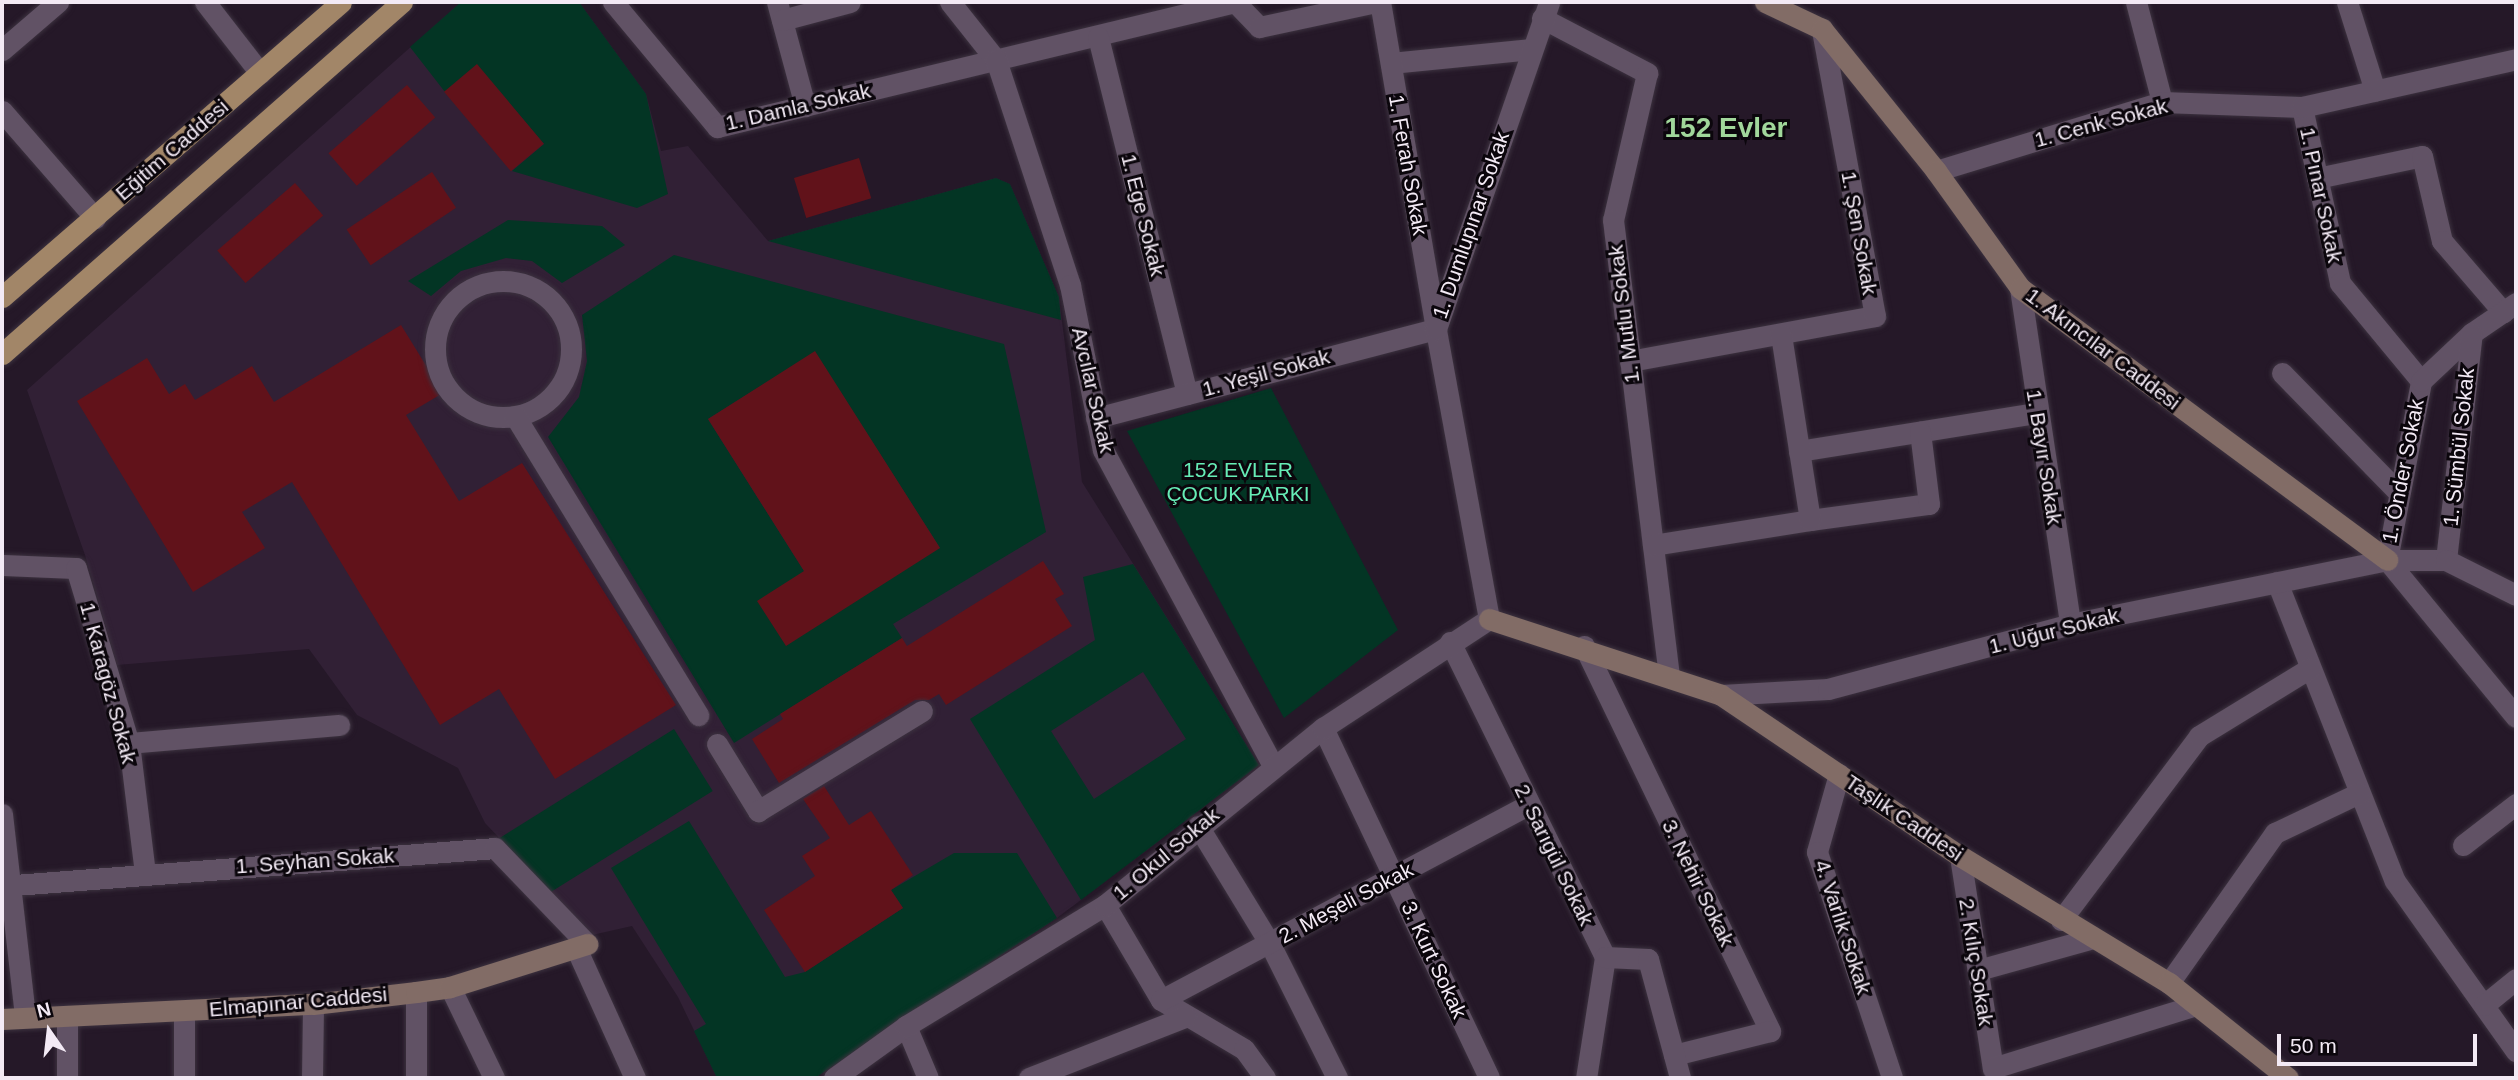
<!DOCTYPE html>
<meta charset="utf-8">
<style>
body{margin:0}
#map{position:relative;width:2518px;height:1080px;overflow:hidden;background:#251828;font-family:Helvetica,sans-serif}
div>[style]{position:absolute}
.built>*{inset:0;background:#312035}
.green>*{inset:0;background:#033524;transform-origin:0 0}
.building>*{inset:0;background:#61121a;transform-origin:0 0}
.roads{filter:drop-shadow(0 0 2px #3c323f) drop-shadow(0 0 2px #3c323f)}
.street>*{height:21px;margin:-10.5px;padding:0 10.5px;transform-origin:10.5px;border-radius:10.5px;background:#615265}
.street>.ring{margin:-10.5px;padding:0;box-sizing:content-box;background:none;border:21px solid #615265;border-radius:50%}
.secondary>*{height:21px;margin:-10.5px;padding:0 10.5px;transform-origin:10.5px;border-radius:10.5px;background:#826c66}
.primary>*{height:21px;margin:-10.5px;padding:0 10.5px;transform-origin:10.5px;border-radius:10.5px;background:#a28668}
span{translate:-50% -50%;white-space:nowrap;text-align:center;line-height:1.15;-webkit-text-stroke:6px #0b060c;paint-order:stroke}
.street-label{font-size:21px;color:#f3eaf5}
.park-label{font-size:21px;color:#66ecb6}
.district-label{font-size:28px;color:#a1d79b;font-weight:700}
.frame{position:absolute;inset:0;border:4px solid #f3eaf5;pointer-events:none}
.north{position:absolute;left:14px;top:996px;width:70px;height:70px;-webkit-text-stroke:5px #0b060c;paint-order:stroke;rotate:346deg;font-size:19px;font-weight:700;line-height:28px;text-align:center;color:#f3eaf5}
.north::after{content:'';display:block;margin:auto;width:24px;height:32px;background:#f3eaf5;clip-path:polygon(50% 0,100% 100%,50% 72%,0 100%)}
.scale{position:absolute;left:2277px;top:1034px;width:200px;height:32px;box-sizing:border-box;border:4px solid #f3eaf5;border-top:0;padding-left:9px;font-size:21px;line-height:24px;white-space:nowrap;color:#f3eaf5;-webkit-text-stroke:5px #0b060c;paint-order:stroke}
</style>
<div id="map">
<div class="built">
<div style="clip-path:polygon(461px 2px,579px 2px,646px 94px,661px 151px,688px 146px,768px 241px,996px 178px,1010px 184px,1059px 297px,1082px 482px,1259px 765px,1057px 918px,815px 1078px,717px 1078px,678px 997px,632px 926px,592px 935px,485px 823px,458px 768px,357px 715px,309px 649px,117px 665px,85px 555px,27px 390px)"></div>
</div>
<div class="green">
<div style="clip-path:polygon(461px 2px,579px 2px,646px 94px,668px 194px,637px 208px,512px 171px,544px 144px,477px 65px,445px 92px,410px 47px)"></div>
<div style="clip-path:polygon(996px 178px,1010px 184px,1059px 297px,1061px 320px,768px 241px)"></div>
<div style="clip-path:polygon(508px 220px,602px 226px,625px 245px,562px 283px,532px 261px,506px 258px,461px 271px,431px 296px,408px 281px)"></div>
<div style="clip-path:polygon(evenodd,674px 255px,1004px 344px,1046px 532px,893px 624px,902px 638px,734px 743px,548px 437px,579px 397px,587px 361px,582px 315px,674px 255px,815px 352px,940px 548px,804px 571px,708px 419px,815px 352px)"></div>
<div style="clip-path:polygon(1271px 388px,1398px 630px,1284px 718px,1127px 431px)"></div>
<div style="clip-path:polygon(evenodd,1133px 564px,1259px 765px,1081px 900px,970px 719px,1095px 640px,1083px 577px,1133px 564px,1143px 672px,1186px 739px,1094px 799px,1051px 731px,1143px 672px)"></div>
<div style="left:674px;top:729px;width:73px;height:206px;rotate:58deg"></div>
<div style="clip-path:polygon(689px 821px,785px 977px,805px 972px,903px 908px,891px 890px,954px 853px,1017px 853px,1057px 918px,815px 1078px,717px 1078px,694px 1031px,706px 1024px,611px 868px)"></div>
</div>
<div class="building">
<div style="left:477px;top:64px;width:104px;height:43px;rotate:50deg"></div>
<div style="left:407px;top:85px;width:43px;height:104px;rotate:49deg"></div>
<div style="left:859px;top:158px;width:42px;height:68px;rotate:73deg"></div>
<div style="left:432px;top:172px;width:43px;height:103px;rotate:56deg"></div>
<div style="left:295px;top:183px;width:43px;height:103px;rotate:49deg"></div>
<div style="clip-path:polygon(401px 325px,443px 393px,406px 415px,459px 501px,522px 463px,676px 705px,555px 779px,499px 689px,440px 725px,292px 482px,242px 512px,265px 548px,193px 592px,77px 401px,147px 358px,169px 394px,185px 384px,195px 400px,252px 366px,274px 402px)"></div>
<div style="clip-path:polygon(815px 351px,940px 548px,786px 646px,757px 601px,804px 571px,708px 419px)"></div>
<div style="clip-path:polygon(1043px 561px,1064px 594px,1055px 599px,1072px 626px,946px 705px,939px 694px,929px 700px,915px 700px,779px 783px,752px 739px,783px 719px,780px 714px,902px 638px,907px 646px)"></div>
<div style="clip-path:polygon(824px 786px,849px 825px,871px 811px,913px 875px,891px 890px,903px 908px,805px 972px,764px 910px,815px 876px,802px 856px,830px 838px,803px 799px)"></div>
</div>
<div class="roads">
<div class="street">
<div style="left:205px;top:2px;width:90px;rotate:52.2deg"></div>
<div style="left:613px;top:2px;width:163px;rotate:50.2deg"></div>
<div style="left:717px;top:127px;width:533px;rotate:-13.57deg"></div>
<div style="left:1235px;top:2px;width:35px;rotate:46deg"></div>
<div style="left:1259px;top:27px;width:120px;rotate:-12.1deg"></div>
<div style="left:777px;top:2px;width:108px;rotate:74.9deg"></div>
<div style="left:950px;top:2px;width:74px;rotate:51.6deg"></div>
<div style="left:996px;top:60px;width:237px;rotate:71.8deg"></div>
<div style="left:1070px;top:285px;width:168px;rotate:78.7deg"></div>
<div style="left:1103px;top:450px;width:359px;rotate:61.7deg"></div>
<div style="left:2136px;top:2px;width:103px;rotate:75.4deg"></div>
<div style="left:2347px;top:2px;width:93px;rotate:72.5deg"></div>
<div style="left:1542px;top:18px;width:119px;rotate:27.6deg"></div>
<div style="left:1647px;top:73px;width:151px;rotate:103deg"></div>
<div style="left:1613px;top:220px;width:459px;rotate:83deg"></div>
<div style="left:782px;top:20px;width:70px;rotate:-14.8deg"></div>
<div style="left:1098px;top:37px;width:368px;rotate:76deg"></div>
<div style="left:2px;top:50px;width:74px;rotate:-40.6deg"></div>
<div style="left:1391px;top:63px;width:141px;rotate:-5.7deg"></div>
<div style="left:2302px;top:107px;width:180px;rotate:77.8deg"></div>
<div style="left:2340px;top:283px;width:127px;rotate:50.4deg"></div>
<div style="left:2px;top:111px;width:142px;rotate:49deg"></div>
<div style="left:1936px;top:171px;width:236px;rotate:-17deg"></div>
<div style="left:2162px;top:102px;width:140px;rotate:2deg"></div>
<div style="left:2302px;top:107px;width:219px;rotate:-12.6deg"></div>
<div style="left:2317px;top:178px;width:107px;rotate:-11.8deg"></div>
<div style="left:2422px;top:156px;width:87px;rotate:76.8deg"></div>
<div style="left:2442px;top:241px;width:94px;rotate:49.3deg"></div>
<div class="ring" style="left:435px;top:281px;width:115px;height:115px"></div>
<div style="left:2020px;top:288px;width:340px;rotate:81.5deg"></div>
<div style="left:1630px;top:361px;width:249px;rotate:-10.4deg"></div>
<div style="left:1875px;top:316px;width:292px;rotate:-100.5deg"></div>
<div style="left:2282px;top:373px;width:168px;rotate:45.7deg"></div>
<div style="left:515px;top:416px;width:351px;rotate:58.5deg"></div>
<div style="left:1096px;top:418px;width:351px;rotate:-14.7deg"></div>
<div style="left:1436px;top:329px;width:332px;rotate:-99.7deg"></div>
<div style="left:1799px;top:451px;width:241px;rotate:-9.1deg"></div>
<div style="left:1810px;top:520px;width:120px;rotate:-7.7deg"></div>
<div style="left:1929px;top:504px;width:73px;rotate:-97.1deg"></div>
<div style="left:1653px;top:545px;width:159px;rotate:-9deg"></div>
<div style="left:1810px;top:520px;width:188px;rotate:-98.9deg"></div>
<div style="left:2387px;top:560px;width:182px;rotate:-79.2deg"></div>
<div style="left:2421px;top:381px;width:70px;rotate:-43.3deg"></div>
<div style="left:2472px;top:333px;width:53px;rotate:-34.3deg"></div>
<div style="left:2387px;top:560px;width:203px;rotate:50.6deg"></div>
<div style="left:2446px;top:560px;width:228px;rotate:-83.5deg"></div>
<div style="left:2px;top:565px;width:74px;rotate:2.3deg"></div>
<div style="left:76px;top:568px;width:183px;rotate:73.2deg"></div>
<div style="left:129px;top:743px;width:131px;rotate:83deg"></div>
<div style="left:2277px;top:582px;width:321px;rotate:68.5deg"></div>
<div style="left:2395px;top:881px;width:209px;rotate:54.6deg"></div>
<div style="left:1450px;top:642px;width:351px;rotate:63.8deg"></div>
<div style="left:1605px;top:957px;width:122px;rotate:98.9deg"></div>
<div style="left:1584px;top:646px;width:428px;rotate:64.2deg"></div>
<div style="left:1770px;top:1031px;width:99px;rotate:166deg"></div>
<div style="left:1721px;top:695px;width:107px;rotate:-3.2deg"></div>
<div style="left:1828px;top:689px;width:251px;rotate:-15deg"></div>
<div style="left:2070px;top:624px;width:323px;rotate:-11.4deg"></div>
<div style="left:2387px;top:560px;width:59px"></div>
<div style="left:2446px;top:560px;width:78px;rotate:26.6deg"></div>
<div style="left:1323px;top:728px;width:387px;rotate:64.6deg"></div>
<div style="left:129px;top:743px;width:211px;rotate:-4.9deg"></div>
<div style="left:717px;top:744px;width:79px;rotate:58.5deg"></div>
<div style="left:758px;top:811px;width:192px;rotate:-31.4deg"></div>
<div style="left:1839px;top:774px;width:81px;rotate:105.8deg"></div>
<div style="left:1817px;top:852px;width:238px;rotate:71.6deg"></div>
<div style="left:2px;top:814px;width:204px;rotate:83.5deg"></div>
<div style="left:1198px;top:826px;width:138px;rotate:58.6deg"></div>
<div style="left:1270px;top:944px;width:150px;rotate:63.4deg"></div>
<div style="left:2463px;top:845px;width:67px;rotate:-37.7deg"></div>
<div style="left:1960px;top:856px;width:215px;rotate:81.2deg"></div>
<div style="left:1993px;top:1068px;width:209px;rotate:-17.2deg"></div>
<div style="left:2px;top:886px;width:494px;rotate:-4.4deg"></div>
<div style="left:495px;top:848px;width:133px;rotate:46.2deg"></div>
<div style="left:1105px;top:905px;width:110px;rotate:59.5deg"></div>
<div style="left:1161px;top:1000px;width:96px;rotate:30.6deg"></div>
<div style="left:1244px;top:1049px;width:36px;rotate:54deg"></div>
<div style="left:2061px;top:920px;width:230px;rotate:-53.1deg"></div>
<div style="left:2199px;top:736px;width:130px;rotate:-31.5deg"></div>
<div style="left:576px;top:948px;width:143px;rotate:65.6deg"></div>
<div style="left:1605px;top:957px;width:43px;rotate:2.7deg"></div>
<div style="left:1648px;top:959px;width:123px;rotate:74.9deg"></div>
<div style="left:1978px;top:970px;width:119px;rotate:-15.5deg"></div>
<div style="left:2169px;top:983px;width:184px;rotate:-54.8deg"></div>
<div style="left:2275px;top:833px;width:93px;rotate:-25.5deg"></div>
<div style="left:450px;top:987px;width:101px;rotate:64.2deg"></div>
<div style="left:1161px;top:1000px;width:417px;rotate:-28deg"></div>
<div style="left:2484px;top:1005px;width:41px;rotate:-39.1deg"></div>
<div style="left:67px;top:1017px;width:61px;rotate:90deg"></div>
<div style="left:906px;top:1026px;width:56px;rotate:67.1deg"></div>
<div style="left:184px;top:1078px;width:67px;rotate:-90deg"></div>
<div style="left:312px;top:1078px;width:74px;rotate:-89.2deg"></div>
<div style="left:416px;top:1078px;width:86px;rotate:-90deg"></div>
<div style="left:834px;top:1078px;width:89px;rotate:-35.8deg"></div>
<div style="left:906px;top:1026px;width:233px;rotate:-31.3deg"></div>
<div style="left:1105px;top:905px;width:281px;rotate:-39.1deg"></div>
<div style="left:1323px;top:728px;width:199px;rotate:-33.3deg"></div>
<div style="left:1489px;top:619px;width:295px;rotate:-100.4deg"></div>
<div style="left:1436px;top:329px;width:346px;rotate:-70.9deg"></div>
<div style="left:1029px;top:1078px;width:168px;rotate:-21.4deg"></div>
</div>
<div class="secondary">
<div style="left:1765px;top:2px;width:63px;rotate:25.3deg"></div>
<div style="left:1822px;top:29px;width:182px;rotate:51.2deg"></div>
<div style="left:1936px;top:171px;width:144px;rotate:54.3deg"></div>
<div style="left:2020px;top:288px;width:457px;rotate:36.5deg"></div>
<div style="left:1489px;top:619px;width:244px;rotate:18.1deg"></div>
<div style="left:1721px;top:695px;width:288px;rotate:34deg"></div>
<div style="left:1960px;top:856px;width:245px;rotate:31.3deg"></div>
<div style="left:2169px;top:983px;width:152px;rotate:38.6deg"></div>
<div style="left:2px;top:1019px;width:311px;rotate:-2.8deg"></div>
<div style="left:313px;top:1004px;width:104px;rotate:-6.6deg"></div>
<div style="left:416px;top:992px;width:34px;rotate:-8deg"></div>
<div style="left:450px;top:987px;width:144px;rotate:-17.4deg"></div>
</div>
<div class="primary">
<div style="left:2px;top:297px;width:449px;rotate:-41deg"></div>
<div style="left:2px;top:354px;width:533px;rotate:-41.35deg"></div>
</div>
</div>
<div class="street-label">
<span style="left:798px;top:107px;rotate:-13deg">1. Damla Sokak</span>
<span style="left:2101px;top:123px;rotate:-15deg">1. Cenk Sokak</span>
<span style="left:172px;top:150px;rotate:-41deg">Eğitim Caddesi</span>
<span style="left:1408px;top:165px;rotate:80deg">1. Ferah Sokak</span>
<span style="left:2321px;top:195px;rotate:78deg">1. Pınar Sokak</span>
<span style="left:1143px;top:215px;rotate:76deg">1. Ege Sokak</span>
<span style="left:1471px;top:225px;rotate:-71deg">1. Dumlupınar Sokak</span>
<span style="left:1859px;top:233px;rotate:80deg">1. Şen Sokak</span>
<span style="left:1624px;top:314px;rotate:-97deg">1. Mutlu Sokak</span>
<span style="left:2103px;top:349px;rotate:37deg">1. Akıncılar Caddesi</span>
<span style="left:1266px;top:373px;rotate:-15deg">1. Yeşil Sokak</span>
<span style="left:1093px;top:390px;rotate:77deg">Avcılar Sokak</span>
<span style="left:2459px;top:447px;rotate:-84deg">1. Sümbül Sokak</span>
<span style="left:2044px;top:457px;rotate:81deg">1. Bayır Sokak</span>
<span style="left:2403px;top:471px;rotate:-79deg">1. Önder Sokak</span>
<span style="left:2054px;top:631px;rotate:-14deg">1. Uğur Sokak</span>
<span style="left:108px;top:683px;rotate:75deg">1. Karagöz Sokak</span>
<span style="left:1904px;top:818px;rotate:34deg">Taşlık Caddesi</span>
<span style="left:1166px;top:854px;rotate:-40deg">1. Okul Sokak</span>
<span style="left:1554px;top:855px;rotate:64deg">2. Sarıgül Sokak</span>
<span style="left:315px;top:861px;rotate:-4deg">1. Seyhan Sokak</span>
<span style="left:1698px;top:883px;rotate:64deg">3. Nehir Sokak</span>
<span style="left:1346px;top:903px;rotate:-28deg">2. Meşeli Sokak</span>
<span style="left:1843px;top:927px;rotate:72deg">4. Varlık Sokak</span>
<span style="left:1434px;top:960px;rotate:65deg">3. Kurt Sokak</span>
<span style="left:1976px;top:962px;rotate:81deg">2. Kılıç Sokak</span>
<span style="left:298px;top:1002px;rotate:-5deg">Elmapınar Caddesi</span>
</div>
<div class="park-label">
<span style="left:1238px;top:482px">152 EVLER<br>ÇOCUK PARKI</span>
</div>
<div class="district-label">
<span style="left:1726px;top:128px">152 Evler</span>
</div>
<div class="frame"></div>
<div class="north">N</div>
<div class="scale">50 m</div>
</div>
